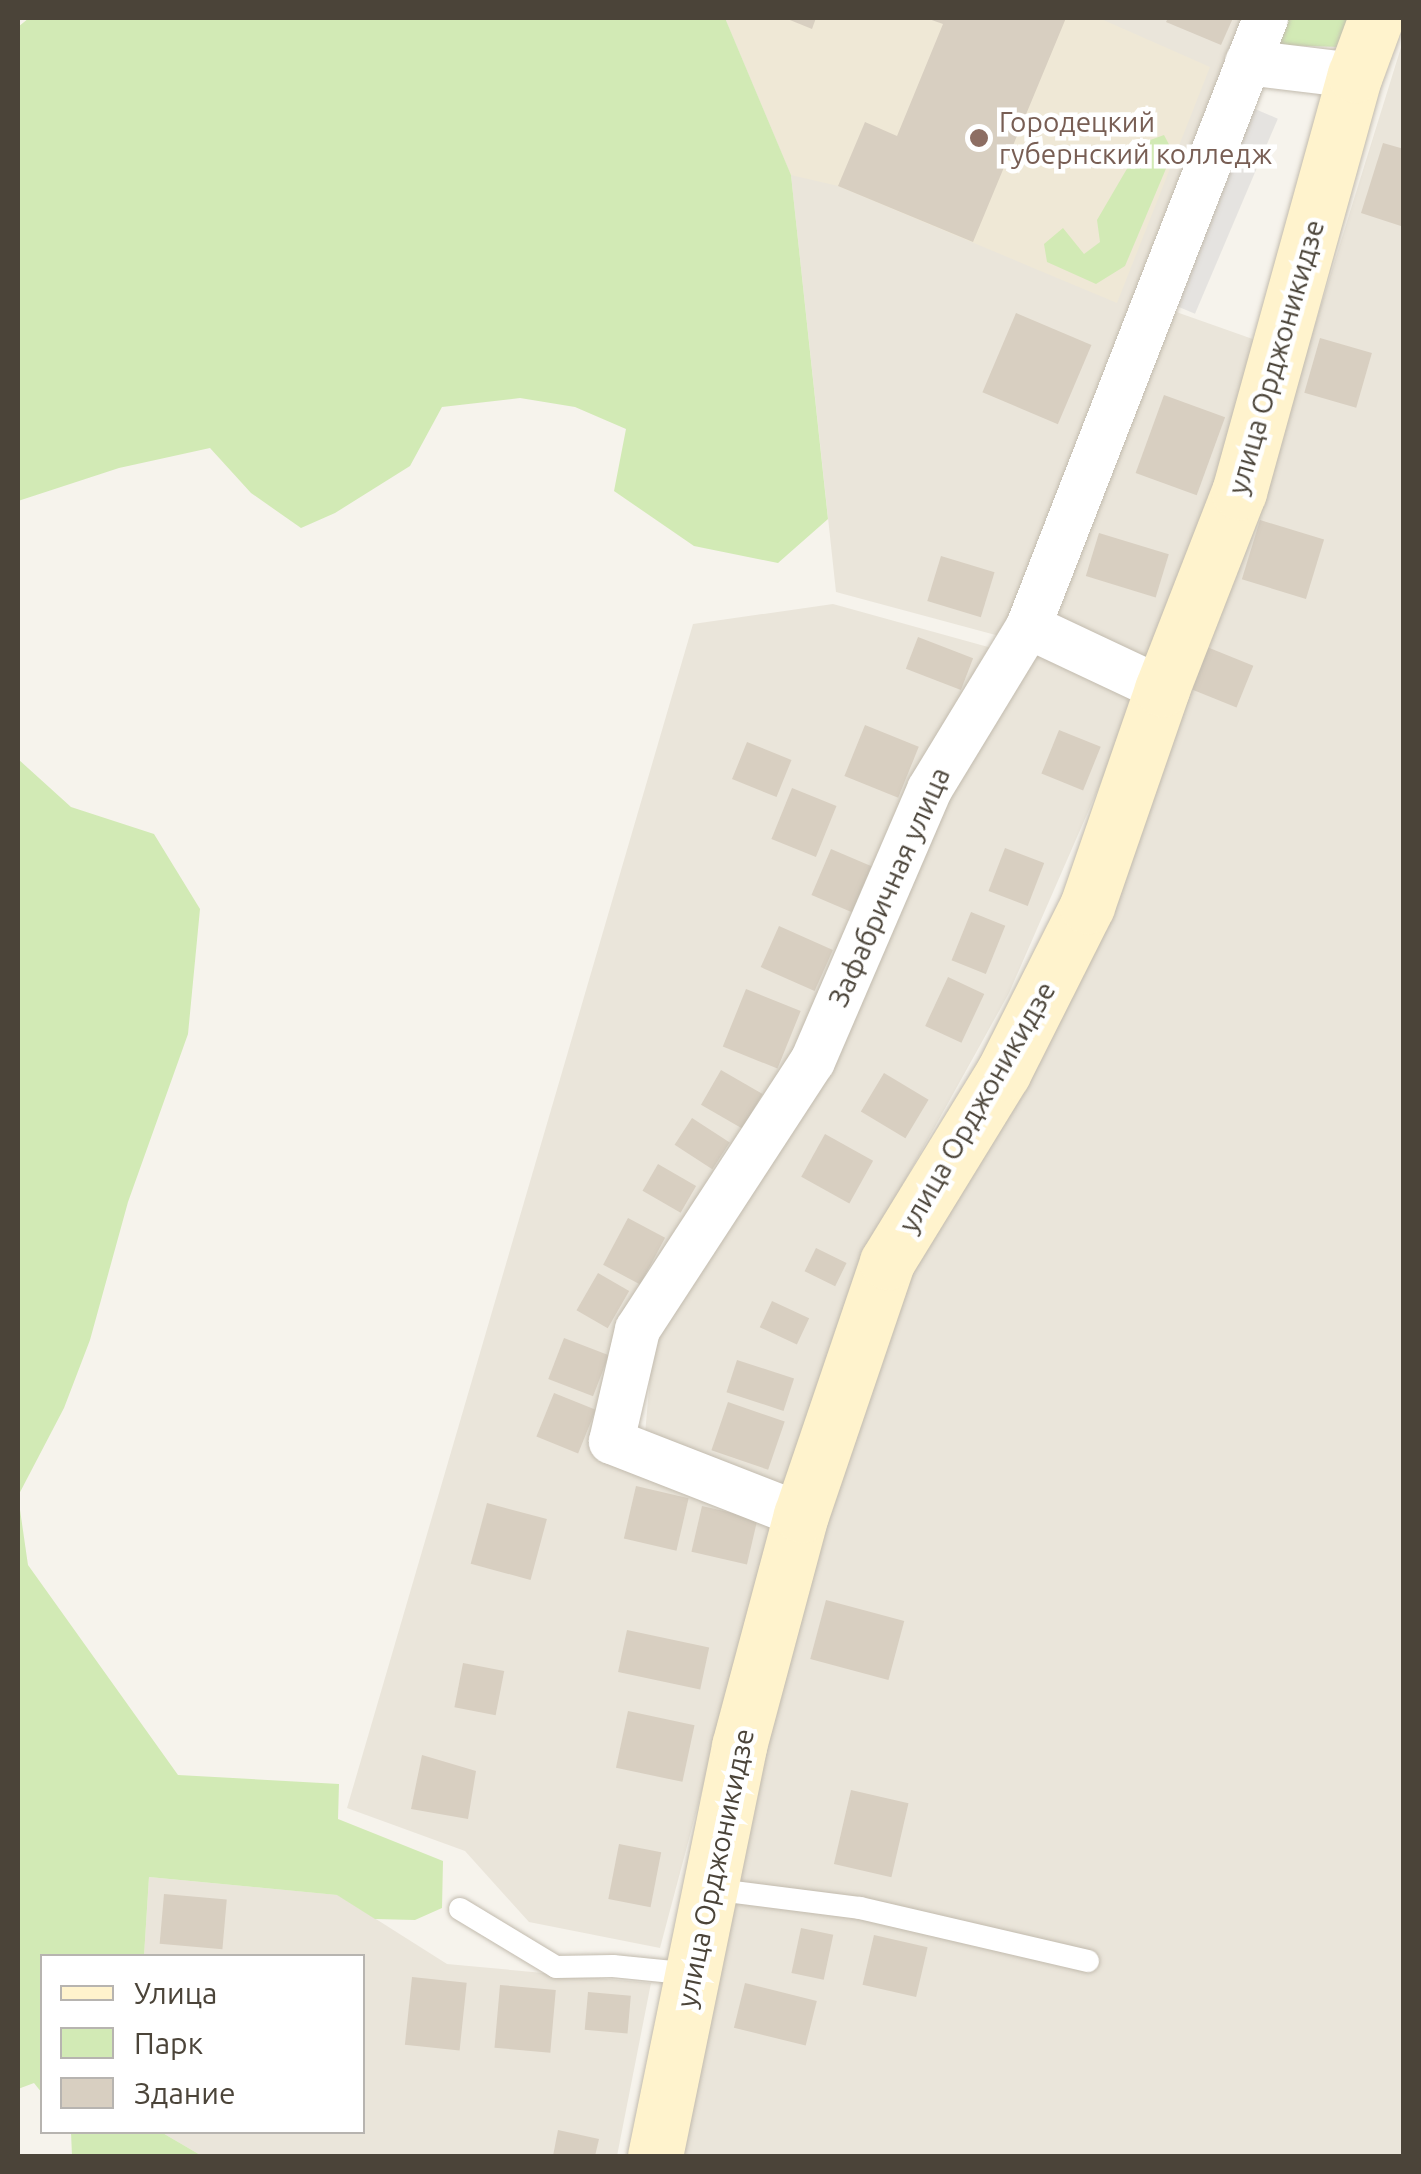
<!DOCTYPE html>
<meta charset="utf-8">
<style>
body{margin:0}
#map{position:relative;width:1421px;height:2174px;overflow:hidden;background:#f6f3ec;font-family:Ubuntu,sans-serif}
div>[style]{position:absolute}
.residential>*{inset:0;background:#eae5da}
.education>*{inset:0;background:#efe8d6}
.green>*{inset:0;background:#d2eab5}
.parking>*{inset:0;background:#e5e3e0;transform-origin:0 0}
.building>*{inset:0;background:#d8cfc1;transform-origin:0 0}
.roads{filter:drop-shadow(0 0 2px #c2bbae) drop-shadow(0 0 2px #c2bbae)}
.lane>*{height:22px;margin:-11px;padding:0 11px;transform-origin:11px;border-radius:11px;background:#fff}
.street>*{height:45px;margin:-22.5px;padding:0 22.5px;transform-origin:22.5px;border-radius:22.5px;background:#fff}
.secondary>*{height:55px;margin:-27.5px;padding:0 27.5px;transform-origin:27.5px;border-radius:27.5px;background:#fff3cd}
.dots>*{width:28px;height:28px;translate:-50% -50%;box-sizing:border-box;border:5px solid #fff;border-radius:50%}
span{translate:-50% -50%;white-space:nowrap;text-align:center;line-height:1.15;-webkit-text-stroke:9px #fff;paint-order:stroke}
.education-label{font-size:28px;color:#785e54}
.left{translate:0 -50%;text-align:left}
.street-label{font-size:28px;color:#4b4439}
.frame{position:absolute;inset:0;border:20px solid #4b4439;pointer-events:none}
.legend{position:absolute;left:40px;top:1954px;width:325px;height:180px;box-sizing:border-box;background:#fff;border:2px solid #b7b4b0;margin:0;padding:12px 18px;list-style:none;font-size:30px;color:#4b4439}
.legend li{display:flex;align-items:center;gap:20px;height:50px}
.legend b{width:50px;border:2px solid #b7b4b0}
</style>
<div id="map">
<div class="residential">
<div style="clip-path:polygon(725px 18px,1254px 18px,1003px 637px,836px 592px,791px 175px)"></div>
<div style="clip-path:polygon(1403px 41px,1403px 2156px,684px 2156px,783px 1647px,899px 1281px,1265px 486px)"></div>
<div style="clip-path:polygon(1165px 308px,1264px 343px,1152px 668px,1043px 619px)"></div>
<div style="clip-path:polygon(833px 604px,999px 650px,598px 1451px,774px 1519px,660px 1948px,529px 1922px,465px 1851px,347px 1808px,693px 624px)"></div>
<div style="clip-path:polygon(1031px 644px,1139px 695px,1009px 993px,861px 1260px,783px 1491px,645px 1434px,654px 1332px)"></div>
<div style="clip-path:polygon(149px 1877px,338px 1895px,447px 1964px,651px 1983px,617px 2156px,202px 2156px,161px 2132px,362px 2132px,362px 1956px,144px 1956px)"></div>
</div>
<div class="education">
<div style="clip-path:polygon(725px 18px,1099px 18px,1210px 67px,1117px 303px,838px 186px,791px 175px)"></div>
</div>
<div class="green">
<div style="clip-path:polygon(29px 18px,725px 18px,791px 175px,828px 519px,778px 563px,694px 546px,614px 491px,626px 429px,575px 407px,520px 398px,442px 407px,410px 466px,335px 513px,301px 528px,251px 493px,210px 448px,119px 468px,18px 501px,18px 27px)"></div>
<div style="clip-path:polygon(1286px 18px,1353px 18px,1340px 47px,1274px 45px)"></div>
<div style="clip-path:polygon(1164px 135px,1173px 152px,1125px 266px,1096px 284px,1047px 262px,1044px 244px,1063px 228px,1084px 254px,1100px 242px,1097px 220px,1142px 143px)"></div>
<div style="clip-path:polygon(18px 759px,71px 807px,154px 834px,200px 909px,188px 1034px,128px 1202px,90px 1340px,64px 1408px,18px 1496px,28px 1565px,178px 1775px,339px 1784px,338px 1819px,443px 1861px,442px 1908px,415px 1920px,375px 1919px,337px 1895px,149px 1877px,144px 1956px,42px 1956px,42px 2093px,34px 2083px,18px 2089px)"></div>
<div style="clip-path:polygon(71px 2132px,161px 2132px,202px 2156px,72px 2156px)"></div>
</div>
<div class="parking">
<div style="left:1241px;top:103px;width:40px;height:212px;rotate:23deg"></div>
</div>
<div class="building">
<div style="clip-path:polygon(785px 18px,816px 18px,812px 29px)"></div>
<div style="clip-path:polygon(926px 18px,1066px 18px,973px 242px,838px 186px,865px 122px,897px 136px,943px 24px)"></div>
<div style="clip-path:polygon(1168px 18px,1233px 18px,1221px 45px,1166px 22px)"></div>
<div style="clip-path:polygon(1383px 143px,1404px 149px,1404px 227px,1361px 213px)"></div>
<div style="left:1016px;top:313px;width:82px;height:86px;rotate:23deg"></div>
<div style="left:1320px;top:338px;width:54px;height:57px;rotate:16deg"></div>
<div style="left:1164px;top:395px;width:65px;height:83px;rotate:20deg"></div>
<div style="left:1260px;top:520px;width:67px;height:62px;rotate:17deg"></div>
<div style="left:1099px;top:533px;width:73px;height:45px;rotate:17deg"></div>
<div style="left:941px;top:556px;width:56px;height:47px;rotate:17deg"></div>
<div style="left:918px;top:637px;width:59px;height:34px;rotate:21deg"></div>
<div style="left:1207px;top:647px;width:50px;height:45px;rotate:22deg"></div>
<div style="left:865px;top:725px;width:58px;height:55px;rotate:22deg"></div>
<div style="left:1059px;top:730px;width:45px;height:47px;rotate:22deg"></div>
<div style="left:747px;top:742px;width:48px;height:40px;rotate:22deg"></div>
<div style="left:792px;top:788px;width:48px;height:55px;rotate:22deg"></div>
<div style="left:1005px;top:848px;width:42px;height:46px;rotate:21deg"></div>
<div style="left:831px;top:849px;width:44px;height:50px;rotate:23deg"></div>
<div style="left:971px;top:912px;width:37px;height:52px;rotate:22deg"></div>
<div style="left:779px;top:926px;width:59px;height:45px;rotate:24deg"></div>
<div style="left:948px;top:977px;width:40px;height:54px;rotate:25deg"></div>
<div style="left:746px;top:989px;width:59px;height:62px;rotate:22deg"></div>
<div style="left:721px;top:1070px;width:48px;height:40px;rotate:30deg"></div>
<div style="left:884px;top:1073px;width:52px;height:45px;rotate:31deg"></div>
<div style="left:692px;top:1118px;width:45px;height:32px;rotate:33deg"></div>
<div style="left:825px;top:1134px;width:55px;height:49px;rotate:29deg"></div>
<div style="left:658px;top:1164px;width:44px;height:31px;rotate:30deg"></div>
<div style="left:628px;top:1218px;width:42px;height:53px;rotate:28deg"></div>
<div style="left:816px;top:1248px;width:34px;height:26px;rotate:26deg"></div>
<div style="left:598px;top:1273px;width:36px;height:43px;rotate:30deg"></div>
<div style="left:772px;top:1301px;width:41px;height:29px;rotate:25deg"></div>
<div style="left:564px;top:1338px;width:48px;height:44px;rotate:21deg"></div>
<div style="left:737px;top:1360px;width:60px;height:34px;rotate:18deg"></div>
<div style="left:554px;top:1393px;width:45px;height:47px;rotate:22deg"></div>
<div style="left:728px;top:1402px;width:60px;height:51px;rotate:19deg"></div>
<div style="left:636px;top:1486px;width:54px;height:54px;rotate:13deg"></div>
<div style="left:487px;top:1503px;width:62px;height:63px;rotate:15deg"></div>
<div style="left:702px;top:1506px;width:57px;height:47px;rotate:13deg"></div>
<div style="left:826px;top:1600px;width:81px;height:61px;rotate:15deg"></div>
<div style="left:627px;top:1630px;width:84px;height:43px;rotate:12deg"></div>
<div style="left:463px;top:1663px;width:42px;height:45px;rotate:11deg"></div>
<div style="left:628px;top:1711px;width:68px;height:58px;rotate:12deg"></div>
<div style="clip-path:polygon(422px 1755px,476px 1771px,468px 1819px,411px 1809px)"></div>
<div style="left:851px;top:1790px;width:59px;height:76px;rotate:13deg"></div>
<div style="left:619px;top:1844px;width:43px;height:56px;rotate:11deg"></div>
<div style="left:164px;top:1894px;width:63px;height:50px;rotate:5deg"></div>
<div style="left:801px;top:1928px;width:33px;height:46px;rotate:12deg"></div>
<div style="left:874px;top:1935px;width:55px;height:51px;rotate:13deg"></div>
<div style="left:412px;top:1977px;width:55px;height:68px;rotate:6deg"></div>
<div style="left:745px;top:1983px;width:74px;height:46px;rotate:14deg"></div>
<div style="left:500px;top:1985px;width:56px;height:63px;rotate:5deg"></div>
<div style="left:588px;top:1992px;width:43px;height:38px;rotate:5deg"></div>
<div style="clip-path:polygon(558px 2130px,599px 2139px,595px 2156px,553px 2156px)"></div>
</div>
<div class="roads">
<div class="lane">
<div style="left:711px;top:1889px;width:150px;rotate:7.3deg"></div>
<div style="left:860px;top:1908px;width:234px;rotate:13.1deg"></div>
<div style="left:460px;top:1909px;width:112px;rotate:31.1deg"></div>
<div style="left:556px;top:1967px;width:57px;rotate:-1deg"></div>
<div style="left:613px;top:1966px;width:80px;rotate:5.7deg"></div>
</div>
<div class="street">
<div style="left:1247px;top:62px;width:109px;rotate:6.9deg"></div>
<div style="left:1028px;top:626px;width:148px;rotate:25.2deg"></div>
<div style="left:801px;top:1515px;width:204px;rotate:-158.7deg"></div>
<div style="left:611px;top:1441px;width:115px;rotate:-76.9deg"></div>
<div style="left:637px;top:1329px;width:320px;rotate:-56.9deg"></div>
<div style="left:812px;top:1061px;width:296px;rotate:-66.7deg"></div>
<div style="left:929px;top:789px;width:191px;rotate:-58.7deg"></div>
<div style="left:1028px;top:626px;width:653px;rotate:-68.7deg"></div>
</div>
<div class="secondary">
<div style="left:655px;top:2156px;width:419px;rotate:-78.4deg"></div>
<div style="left:739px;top:1746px;width:239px;rotate:-75deg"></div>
<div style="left:801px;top:1515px;width:267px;rotate:-71.2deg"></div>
<div style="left:887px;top:1262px;width:222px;rotate:-58.5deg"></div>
<div style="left:1003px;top:1073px;width:187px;rotate:-63.3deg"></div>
<div style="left:1087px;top:906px;width:230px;rotate:-70.9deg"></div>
<div style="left:1162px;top:689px;width:212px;rotate:-68.7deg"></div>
<div style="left:1239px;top:492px;width:433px;rotate:-74.5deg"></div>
<div style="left:1355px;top:75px;width:61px;rotate:-69.8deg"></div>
</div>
</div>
<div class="dots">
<div style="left:979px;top:138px;background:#8d6e63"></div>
</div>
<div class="education-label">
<span class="left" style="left:999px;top:138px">Городецкий<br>губернский колледж</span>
</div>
<div class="street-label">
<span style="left:1276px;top:357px;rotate:-74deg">улица Орджоникидзе</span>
<span style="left:889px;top:887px;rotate:-66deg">Зафабричная улица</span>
<span style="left:977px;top:1107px;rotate:-60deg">улица Орджоникидзе</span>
<span style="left:715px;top:1868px;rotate:-78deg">улица Орджоникидзе</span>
</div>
<div class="frame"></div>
<ul class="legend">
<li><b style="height:12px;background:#fff3cd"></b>Улица</li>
<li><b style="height:28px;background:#d2eab5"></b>Парк</li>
<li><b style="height:28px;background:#d8cfc1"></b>Здание</li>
</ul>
</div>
